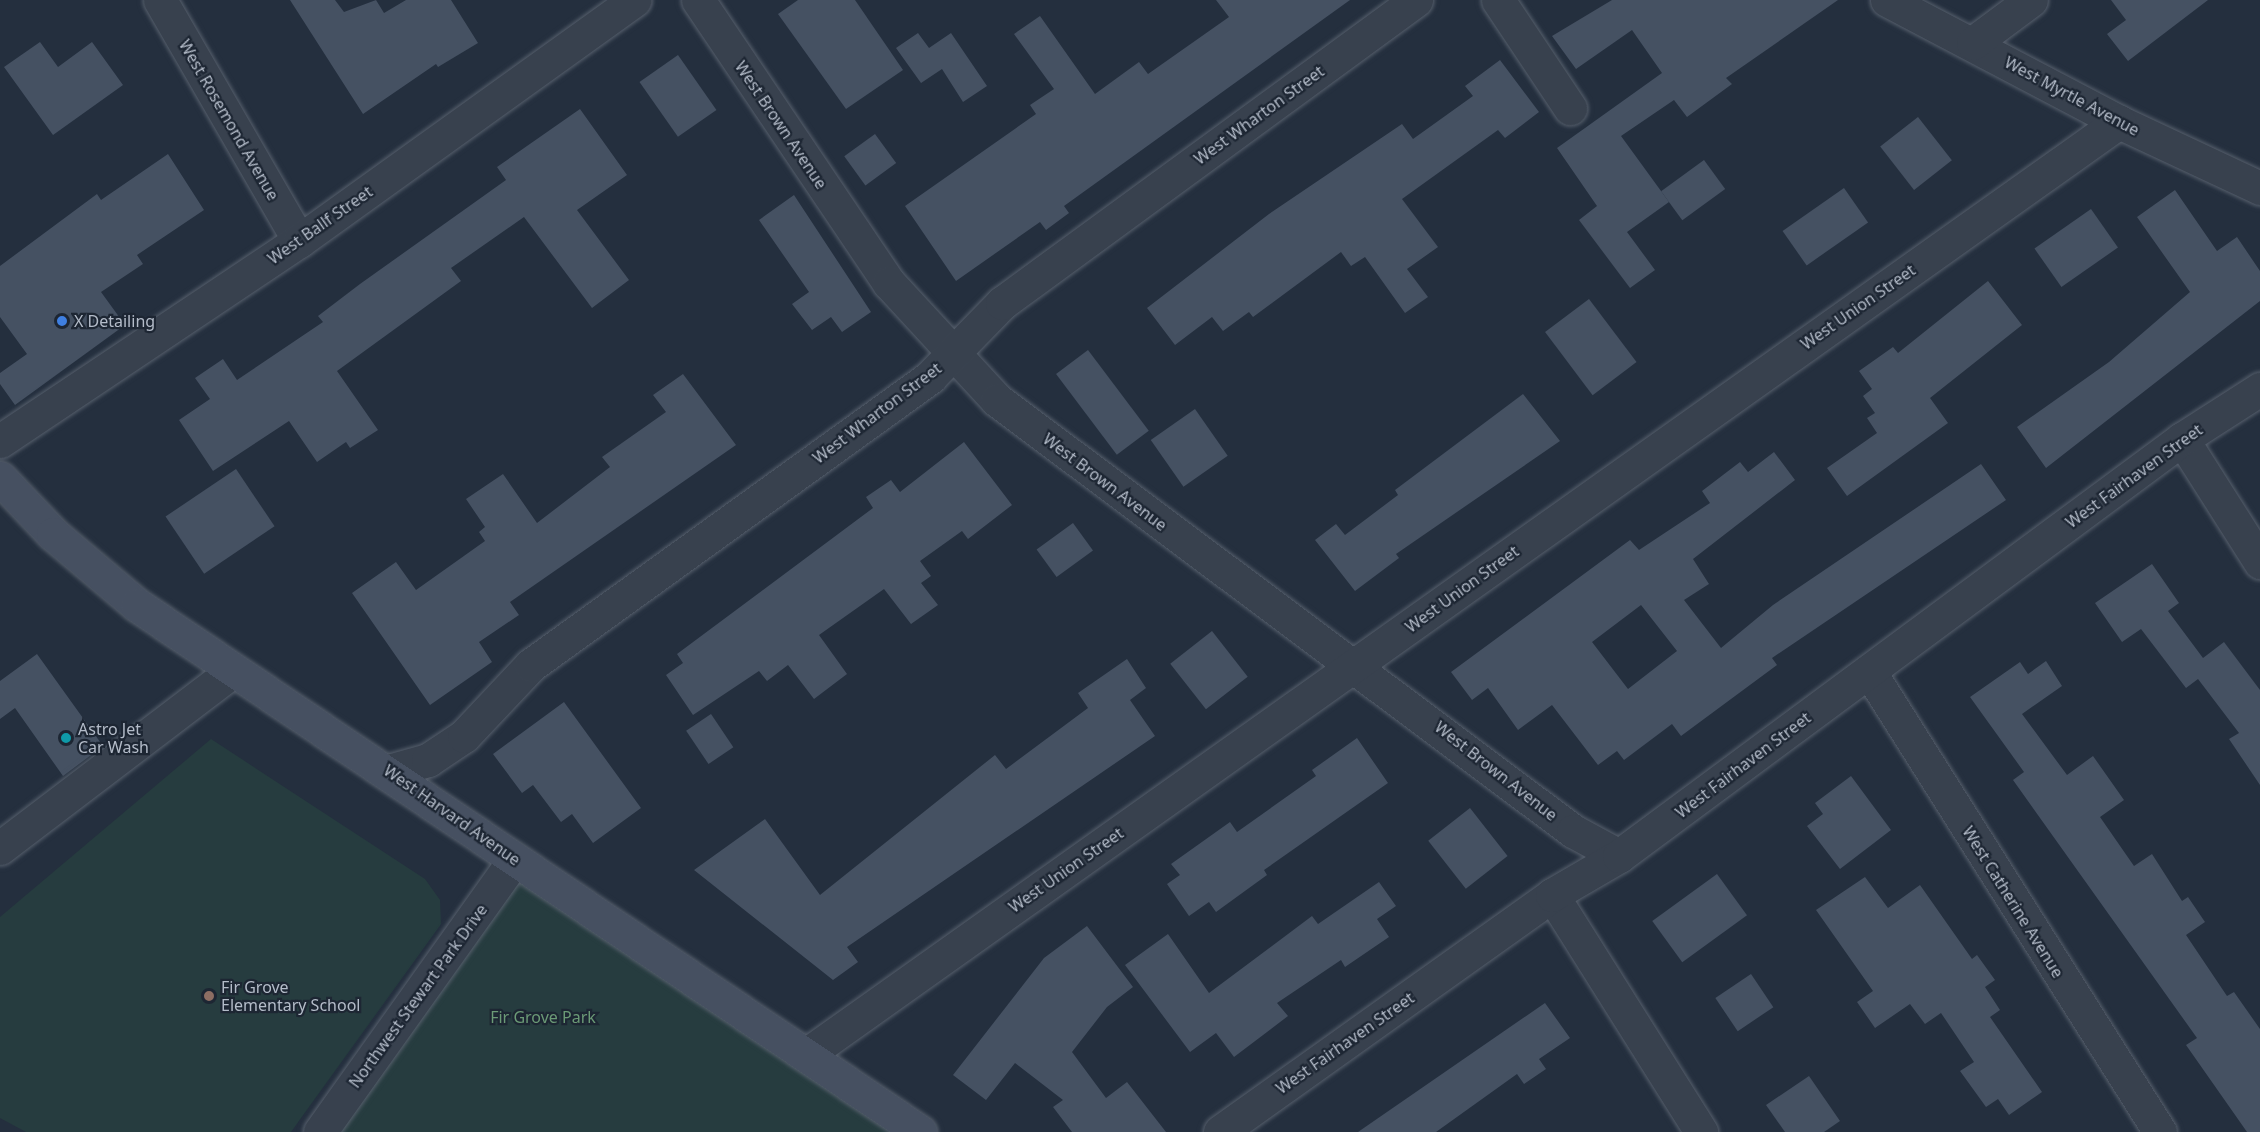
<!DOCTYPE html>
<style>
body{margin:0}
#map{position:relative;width:2260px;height:1132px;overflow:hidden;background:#242f3e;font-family:"Noto Sans",sans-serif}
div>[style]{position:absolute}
.green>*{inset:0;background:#263c3f}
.building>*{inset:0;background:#455162;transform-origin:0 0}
.roads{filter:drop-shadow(0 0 2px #565f6c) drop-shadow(0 0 2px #565f6c)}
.minor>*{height:33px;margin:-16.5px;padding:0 16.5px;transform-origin:16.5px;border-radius:16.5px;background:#38414e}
.tertiary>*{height:33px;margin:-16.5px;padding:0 16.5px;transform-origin:16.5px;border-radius:16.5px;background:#38414e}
.secondary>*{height:33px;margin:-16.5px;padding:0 16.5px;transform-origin:16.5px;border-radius:16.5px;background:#465061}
.dots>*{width:16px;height:16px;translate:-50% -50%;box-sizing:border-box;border:3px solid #1d2633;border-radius:50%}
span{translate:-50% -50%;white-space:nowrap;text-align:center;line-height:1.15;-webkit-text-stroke:4.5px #1d2633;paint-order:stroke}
.street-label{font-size:16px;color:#b4bcc9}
.poi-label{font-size:16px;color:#b4bcc9}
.left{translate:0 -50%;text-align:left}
.park-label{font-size:16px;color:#6b9a76}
</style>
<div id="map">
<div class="green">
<div style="clip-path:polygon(211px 739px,425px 879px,440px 900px,441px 924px,291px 1132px,26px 1132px,0 1118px,0 917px)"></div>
<div style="clip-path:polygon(515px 859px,920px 1132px,318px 1132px)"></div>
</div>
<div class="building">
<div style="clip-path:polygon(290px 0,335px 0,344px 12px,376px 0,384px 13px,406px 0,451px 0,478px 43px,438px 67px,436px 64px,363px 114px)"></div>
<div style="clip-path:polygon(798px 0,855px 0,903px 70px,846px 109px,778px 14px)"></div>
<div style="clip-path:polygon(1216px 0,1350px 0,1064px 206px,1069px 213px,1046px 230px,1040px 222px,956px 281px,905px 206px,1036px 114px,1030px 105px,1054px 89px,1014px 34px,1040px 16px,1095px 94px,1139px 62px,1148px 74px,1229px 17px)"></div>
<div style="clip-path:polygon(1612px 0,1838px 0,1726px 78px,1732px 84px,1687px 117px,1674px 100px,1621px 136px,1669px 202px,1627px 232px,1655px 270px,1630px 288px,1579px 220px,1597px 206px,1557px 148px,1662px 73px,1632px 30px,1576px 69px,1552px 36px)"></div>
<div style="clip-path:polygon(2111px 0,2208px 0,2128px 61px,2107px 34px,2126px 20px)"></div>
<div style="clip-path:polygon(918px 33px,929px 48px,951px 33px,987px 86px,963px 102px,942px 69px,921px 83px,896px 48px)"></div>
<div style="clip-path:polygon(40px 42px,58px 67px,92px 42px,123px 85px,53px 135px,4px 67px)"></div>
<div style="left:678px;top:55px;width:67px;height:47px;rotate:55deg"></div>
<div style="clip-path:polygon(1500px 60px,1539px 112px,1505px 138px,1498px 130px,1402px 199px,1438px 247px,1407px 269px,1428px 297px,1405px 313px,1365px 257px,1351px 266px,1341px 252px,1253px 317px,1249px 312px,1223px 331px,1212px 317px,1175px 345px,1147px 308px,1269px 214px,1402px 124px,1413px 139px,1473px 96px,1465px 86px)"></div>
<div style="clip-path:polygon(580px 109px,627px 175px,577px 210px,629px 280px,592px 308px,524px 217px,451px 268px,461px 281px,337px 371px,378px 430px,350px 448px,346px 442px,317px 462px,289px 421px,213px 471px,179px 420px,210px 399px,195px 378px,223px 359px,237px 380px,323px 322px,318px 316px,360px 284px,506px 180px,497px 167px)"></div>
<div style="left:1918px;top:117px;width:55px;height:48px;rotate:52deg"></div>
<div style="left:875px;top:134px;width:36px;height:38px;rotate:54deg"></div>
<div style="clip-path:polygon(168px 154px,204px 210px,137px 255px,143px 264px,101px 292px,125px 325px,15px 405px,0 384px,0 373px,27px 354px,0 317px,0 266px,97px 194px,101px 200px)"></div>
<div style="left:1704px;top:160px;width:36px;height:53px;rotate:54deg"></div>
<div style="left:1844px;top:188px;width:42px;height:75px;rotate:55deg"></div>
<div style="clip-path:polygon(2175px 190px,2217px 251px,2237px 237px,2260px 271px,2260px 301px,2046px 468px,2017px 427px,2109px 362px,2190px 292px,2137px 217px)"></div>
<div style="clip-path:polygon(794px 195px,871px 312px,842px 332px,831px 317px,812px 330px,792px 304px,809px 292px,759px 220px)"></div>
<div style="left:2091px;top:209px;width:47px;height:69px;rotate:55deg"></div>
<div style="clip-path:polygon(1988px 281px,2022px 325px,1930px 398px,1948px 423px,1847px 496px,1827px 468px,1877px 433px,1867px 418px,1875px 413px,1863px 396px,1872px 389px,1859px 371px,1893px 347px,1898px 353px)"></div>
<div style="left:1589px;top:299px;width:79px;height:55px;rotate:53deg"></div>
<div style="left:1088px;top:350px;width:101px;height:40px;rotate:53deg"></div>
<div style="clip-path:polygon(683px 374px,736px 445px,510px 602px,519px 615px,479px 642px,492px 662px,430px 705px,352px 593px,396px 562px,416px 590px,485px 541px,479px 532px,485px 527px,466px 499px,503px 474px,537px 523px,610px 467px,602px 457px,666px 412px,653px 395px)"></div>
<div style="clip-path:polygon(1523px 394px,1560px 441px,1396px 554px,1399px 558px,1355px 591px,1315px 540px,1336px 524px,1345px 535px,1398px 495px,1395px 490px)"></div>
<div style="left:1195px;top:409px;width:57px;height:54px;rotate:55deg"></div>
<div style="clip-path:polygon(964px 442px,1012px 505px,968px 539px,962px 531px,920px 561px,931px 576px,921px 583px,938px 605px,911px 624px,884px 589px,819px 635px,847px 674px,814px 699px,788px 665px,767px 681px,759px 671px,693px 715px,666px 675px,683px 663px,677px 654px,873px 508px,866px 497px,891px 480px,900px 492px)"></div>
<div style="clip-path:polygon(evenodd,1774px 452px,1795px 480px,1693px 559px,1709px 584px,1684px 600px,1721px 648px,1773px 605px,1981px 464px,2006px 500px,1772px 658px,1777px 665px,1681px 736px,1672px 724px,1624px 760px,1617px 751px,1598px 765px,1552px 705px,1518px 730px,1488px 688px,1472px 700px,1451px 672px,1630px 540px,1639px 550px,1710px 503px,1702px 491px,1740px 462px,1748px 472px,1774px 452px,1641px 605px,1677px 651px,1628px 689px,1592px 642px,1641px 605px)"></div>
<div style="left:236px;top:469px;width:69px;height:85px;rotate:56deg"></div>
<div style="left:1073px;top:523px;width:34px;height:45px;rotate:54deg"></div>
<div style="clip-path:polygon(2152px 564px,2179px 603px,2168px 611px,2203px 658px,2224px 642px,2260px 690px,2260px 785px,2229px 739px,2239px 733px,2198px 679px,2186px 688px,2141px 629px,2122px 642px,2095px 603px)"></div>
<div style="left:1212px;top:631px;width:58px;height:53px;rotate:52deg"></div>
<div style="clip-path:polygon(37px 654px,103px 746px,63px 776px,15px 708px,0 719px,0 681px)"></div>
<div style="clip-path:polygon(1127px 659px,1146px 688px,1130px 700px,1155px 736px,847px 947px,858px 962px,833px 980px,694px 870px,765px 819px,820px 895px,995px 755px,1006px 769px,1088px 708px,1078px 693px)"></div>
<div style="clip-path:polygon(2046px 661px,2062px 686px,2022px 714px,2067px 775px,2093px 756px,2124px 800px,2100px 817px,2134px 866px,2152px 854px,2182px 901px,2188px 897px,2205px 922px,2186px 935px,2227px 996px,2234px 992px,2260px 1029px,2260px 1132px,2247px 1132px,2186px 1045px,2197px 1038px,2013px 780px,2024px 772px,1970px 697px,2020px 662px,2028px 674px)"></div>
<div style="clip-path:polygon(564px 702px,641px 808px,593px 843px,572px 814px,561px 822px,533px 785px,522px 793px,493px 754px)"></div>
<div style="left:711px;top:714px;width:40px;height:30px;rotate:56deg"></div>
<div style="clip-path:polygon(1357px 738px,1388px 783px,1264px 870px,1267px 875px,1216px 912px,1209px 902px,1189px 916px,1167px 884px,1180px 875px,1171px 864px,1230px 822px,1237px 832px,1316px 776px,1312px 770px)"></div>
<div style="clip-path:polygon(1851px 776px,1891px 830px,1840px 869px,1807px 826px,1823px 814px,1815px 803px)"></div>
<div style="left:1470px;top:808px;width:61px;height:53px;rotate:52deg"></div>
<div style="left:1717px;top:874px;width:51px;height:80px;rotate:54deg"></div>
<div style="clip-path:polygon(1865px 877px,1888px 908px,1920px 885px,1972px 959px,1977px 955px,1995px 980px,1985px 987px,2000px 1010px,1990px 1017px,2042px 1092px,2009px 1115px,1998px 1099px,1986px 1107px,1960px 1071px,1974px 1062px,1941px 1013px,1925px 1024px,1910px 1004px,1875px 1028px,1857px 1002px,1873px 991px,1816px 910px)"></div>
<div style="clip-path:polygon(1379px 882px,1396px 906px,1377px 919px,1389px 937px,1345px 967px,1341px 960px,1277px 1003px,1288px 1016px,1234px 1057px,1216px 1033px,1190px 1052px,1125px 965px,1168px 934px,1209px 993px,1312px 916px,1318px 924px)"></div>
<div style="clip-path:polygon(1087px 926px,1133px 987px,1107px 1007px,1072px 1052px,1106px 1098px,1127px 1082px,1166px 1132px,1072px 1132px,1053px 1107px,1063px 1100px,1015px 1063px,986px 1100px,953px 1075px,1044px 958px)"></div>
<div style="left:1751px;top:974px;width:40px;height:43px;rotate:56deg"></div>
<div style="clip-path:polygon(1545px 1003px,1570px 1038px,1539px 1059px,1546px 1069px,1524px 1084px,1517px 1074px,1436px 1132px,1358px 1132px)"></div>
<div style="clip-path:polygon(1809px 1076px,1840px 1121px,1824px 1132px,1785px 1132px,1766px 1105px)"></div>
</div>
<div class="roads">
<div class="minor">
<div style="left:160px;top:0;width:278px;rotate:60deg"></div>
<div style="left:698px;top:0;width:341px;rotate:56deg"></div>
<div style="left:889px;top:283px;width:159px;rotate:47.3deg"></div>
<div style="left:997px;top:400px;width:719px;rotate:36.81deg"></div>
<div style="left:1573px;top:831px;width:52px;rotate:28.5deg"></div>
<div style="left:1498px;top:0;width:130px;rotate:56.3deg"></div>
<div style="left:1887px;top:0;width:262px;rotate:27.7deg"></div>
<div style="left:2119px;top:122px;width:156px;rotate:25.1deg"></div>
<div style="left:1973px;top:43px;width:72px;rotate:-36.6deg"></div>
<div style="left:2182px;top:439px;width:146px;rotate:57.6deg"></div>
<div style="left:0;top:441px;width:360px;rotate:-33.8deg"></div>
<div style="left:299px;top:241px;width:413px;rotate:-35.7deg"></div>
<div style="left:1869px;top:671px;width:545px;rotate:57.74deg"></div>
<div style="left:389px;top:771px;width:41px;rotate:-15.8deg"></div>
<div style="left:428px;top:760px;width:43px;rotate:-33.7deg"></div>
<div style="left:464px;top:736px;width:98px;rotate:-46.7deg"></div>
<div style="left:531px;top:665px;width:493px;rotate:-35.8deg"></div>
<div style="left:931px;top:376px;width:102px;rotate:-45.8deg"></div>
<div style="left:1002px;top:303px;width:513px;rotate:-36.2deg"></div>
<div style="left:0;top:848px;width:292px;rotate:-37.3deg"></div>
<div style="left:1552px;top:895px;width:280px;rotate:57.8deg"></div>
<div style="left:806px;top:1055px;width:1611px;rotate:-35.4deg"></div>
<div style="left:1220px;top:1132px;width:408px;rotate:-35.5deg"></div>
<div style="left:1552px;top:895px;width:78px;rotate:-30.2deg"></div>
<div style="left:1619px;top:856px;width:701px;rotate:-36.53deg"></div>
<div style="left:2182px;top:439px;width:93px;rotate:-32.7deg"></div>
</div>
<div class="tertiary">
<div style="left:320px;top:1132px;width:335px;rotate:-54.5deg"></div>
</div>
<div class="secondary">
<div style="left:0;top:478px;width:77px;rotate:46.6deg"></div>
<div style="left:53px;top:534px;width:110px;rotate:40.2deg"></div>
<div style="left:137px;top:605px;width:944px;rotate:33.94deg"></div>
</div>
</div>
<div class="dots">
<div style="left:62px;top:321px;background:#3f7fe0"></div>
<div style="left:66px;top:738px;background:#0f9aa8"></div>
<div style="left:209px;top:996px;background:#8d6e63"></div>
</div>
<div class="street-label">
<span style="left:2072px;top:96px;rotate:28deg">West Myrtle Avenue</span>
<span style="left:1259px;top:115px;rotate:-36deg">West Wharton Street</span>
<span style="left:229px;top:120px;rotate:60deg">West Rosemond Avenue</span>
<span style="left:781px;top:125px;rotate:56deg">West Brown Avenue</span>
<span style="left:320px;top:225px;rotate:-35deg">West Ballf Street</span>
<span style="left:1858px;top:307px;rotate:-35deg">West Union Street</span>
<span style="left:877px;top:413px;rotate:-37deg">West Wharton Street</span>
<span style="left:2134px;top:476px;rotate:-36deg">West Fairhaven Street</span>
<span style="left:1105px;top:482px;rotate:37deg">West Brown Avenue</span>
<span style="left:1462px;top:589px;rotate:-36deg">West Union Street</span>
<span style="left:1743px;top:765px;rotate:-37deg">West Fairhaven Street</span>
<span style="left:1496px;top:771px;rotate:38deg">West Brown Avenue</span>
<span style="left:452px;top:815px;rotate:35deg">West Harvard Avenue</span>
<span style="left:1066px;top:870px;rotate:-35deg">West Union Street</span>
<span style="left:2013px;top:902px;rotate:58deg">West Catherine Avenue</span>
<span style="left:418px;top:996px;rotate:-54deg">Northwest Stewart Park Drive</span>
<span style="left:1345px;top:1043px;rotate:-35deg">West Fairhaven Street</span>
</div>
<div class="poi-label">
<span class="left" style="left:74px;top:321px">X Detailing</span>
<span class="left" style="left:78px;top:738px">Astro Jet<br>Car Wash</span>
<span class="left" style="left:221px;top:996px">Fir Grove<br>Elementary School</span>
</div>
<div class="park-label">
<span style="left:543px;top:1017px">Fir Grove Park</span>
</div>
</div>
